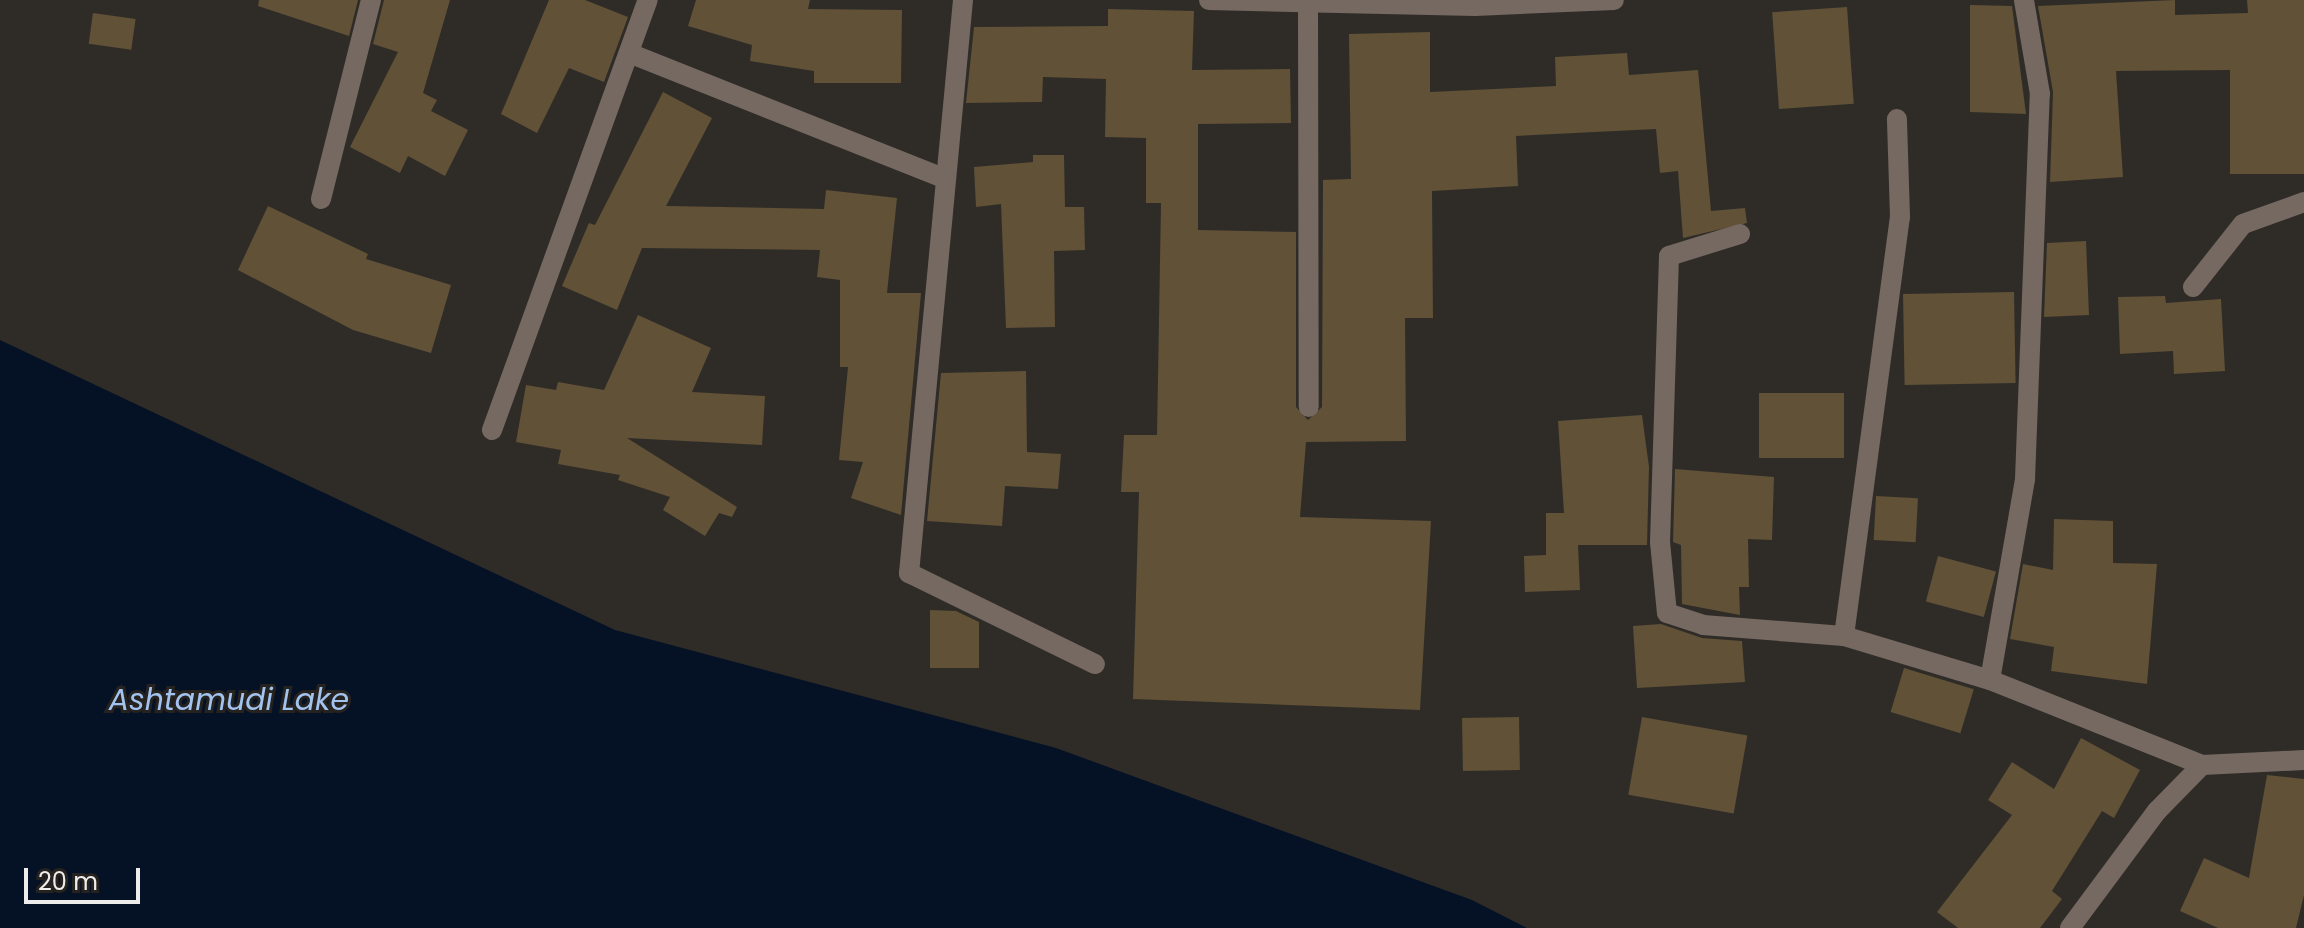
<!DOCTYPE html>
<style>
body{margin:0}
#map{position:relative;width:2304px;height:928px;overflow:hidden;background:#2f2c28;font-family:Poppins,sans-serif}
div>[style]{position:absolute}
.water>*{inset:0;background:#051225}
.building>*{inset:0;background:#605137;transform-origin:0 0}
.street>*{height:20px;margin:-10px;padding:0 10px;transform-origin:10px;border-radius:10px;background:#766962}
span{translate:-50% -50%;white-space:nowrap;text-align:center;line-height:1.15;-webkit-text-stroke:6px #25221f;paint-order:stroke}
.water-label{font-size:30px;color:#a2c3f0;font-style:italic}
.scale{position:absolute;left:24px;top:868px;width:116px;height:36px;box-sizing:border-box;border:4px solid #efedeb;border-top:0;padding-left:10px;font-size:24px;line-height:28px;white-space:nowrap;color:#efedeb;-webkit-text-stroke:6px #25221f;paint-order:stroke}
</style>
<div id="map">
<div class="water">
<div style="clip-path:polygon(0 340px,615px 630px,1056px 748px,1472px 900px,1527px 928px,0 928px)"></div>
</div>
<div class="building">
<div style="clip-path:polygon(259px 0,358px 0,349px 36px,258px 6px)"></div>
<div style="clip-path:polygon(384px 0,450px 0,423px 93px,437px 100px,431px 111px,468px 130px,445px 176px,408px 156px,400px 173px,350px 147px,398px 52px,373px 44px)"></div>
<div style="clip-path:polygon(549px 0,585px 0,628px 17px,604px 82px,569px 68px,537px 133px,501px 114px)"></div>
<div style="clip-path:polygon(696px 0,810px 0,808px 9px,902px 10px,901px 83px,814px 83px,814px 71px,750px 61px,752px 45px,688px 26px)"></div>
<div style="clip-path:polygon(2175px 0,2175px 15px,2248px 13px,2247px 0,2304px 0,2304px 174px,2230px 174px,2230px 70px,2116px 71px,2123px 177px,2050px 182px,2053px 92px,2038px 6px)"></div>
<div style="clip-path:polygon(1970px 5px,2012px 6px,2026px 114px,1970px 112px)"></div>
<div style="left:1847px;top:7px;width:97px;height:75px;rotate:86deg"></div>
<div style="clip-path:polygon(1108px 9px,1194px 11px,1192px 70px,1290px 69px,1291px 123px,1198px 124px,1198px 230px,1296px 232px,1296px 407px,1308px 420px,1322px 407px,1323px 180px,1351px 179px,1349px 34px,1430px 32px,1430px 92px,1556px 86px,1555px 57px,1627px 53px,1629px 75px,1698px 70px,1711px 211px,1745px 208px,1747px 223px,1683px 238px,1678px 171px,1660px 173px,1656px 129px,1516px 136px,1518px 186px,1432px 191px,1433px 318px,1405px 318px,1406px 441px,1306px 442px,1300px 517px,1431px 521px,1420px 710px,1133px 699px,1139px 492px,1121px 492px,1124px 435px,1157px 435px,1161px 203px,1146px 203px,1146px 138px,1105px 137px,1106px 79px,1043px 77px,1042px 102px,966px 103px,974px 27px,1108px 26px)"></div>
<div style="left:93px;top:13px;width:43px;height:31px;rotate:8deg"></div>
<div style="clip-path:polygon(663px 92px,712px 118px,666px 206px,824px 209px,826px 190px,897px 198px,887px 293px,921px 293px,901px 515px,851px 498px,863px 462px,839px 460px,848px 367px,840px 367px,840px 280px,817px 277px,820px 250px,642px 248px,617px 310px,562px 286px,589px 223px,595px 225px)"></div>
<div style="clip-path:polygon(1033px 155px,1064px 155px,1065px 207px,1084px 207px,1085px 250px,1054px 251px,1055px 327px,1006px 328px,1001px 204px,976px 207px,974px 167px,1033px 162px)"></div>
<div style="clip-path:polygon(268px 206px,368px 254px,366px 259px,451px 285px,431px 353px,353px 330px,238px 270px)"></div>
<div style="clip-path:polygon(2086px 241px,2089px 315px,2044px 317px,2047px 243px)"></div>
<div style="left:2014px;top:292px;width:91px;height:111px;rotate:89deg"></div>
<div style="clip-path:polygon(2165px 296px,2166px 303px,2221px 299px,2225px 371px,2174px 374px,2173px 351px,2120px 354px,2118px 297px)"></div>
<div style="clip-path:polygon(638px 315px,711px 348px,692px 392px,765px 396px,762px 445px,627px 438px,737px 507px,732px 517px,719px 513px,705px 536px,663px 510px,670px 497px,618px 480px,620px 475px,558px 464px,561px 450px,516px 442px,526px 385px,556px 390px,558px 382px,604px 390px)"></div>
<div style="clip-path:polygon(1026px 371px,1027px 452px,1061px 454px,1058px 489px,1005px 486px,1002px 526px,927px 521px,941px 373px)"></div>
<div style="left:1759px;top:393px;width:85px;height:65px"></div>
<div style="clip-path:polygon(1642px 415px,1649px 467px,1647px 545px,1578px 545px,1580px 590px,1525px 592px,1524px 556px,1546px 555px,1546px 513px,1564px 513px,1558px 421px)"></div>
<div style="clip-path:polygon(1675px 469px,1774px 477px,1772px 540px,1748px 539px,1749px 587px,1739px 587px,1740px 615px,1682px 604px,1681px 545px,1673px 542px)"></div>
<div style="left:1876px;top:496px;width:42px;height:44px;rotate:3deg"></div>
<div style="clip-path:polygon(2054px 519px,2113px 521px,2113px 563px,2157px 564px,2147px 684px,2051px 671px,2054px 647px,2010px 639px,2023px 564px,2053px 570px)"></div>
<div style="left:1938px;top:556px;width:60px;height:47px;rotate:15deg"></div>
<div style="clip-path:polygon(930px 610px,956px 611px,979px 622px,979px 668px,930px 668px)"></div>
<div style="clip-path:polygon(1661px 624px,1702px 638px,1742px 641px,1745px 682px,1637px 688px,1633px 626px)"></div>
<div style="left:1904px;top:668px;width:73px;height:46px;rotate:17deg"></div>
<div style="left:1519px;top:717px;width:53px;height:57px;rotate:89deg"></div>
<div style="left:1642px;top:717px;width:107px;height:79px;rotate:10deg"></div>
<div style="clip-path:polygon(2081px 738px,2140px 770px,2114px 818px,2102px 811px,2052px 891px,2062px 899px,2040px 928px,1958px 928px,1937px 912px,2012px 815px,1988px 800px,2012px 762px,2054px 789px)"></div>
<div style="clip-path:polygon(2267px 775px,2304px 779px,2304px 895px,2296px 928px,2218px 928px,2180px 911px,2204px 858px,2249px 878px)"></div>
</div>
<div class="street">
<div style="left:963px;top:0;width:576px;rotate:95.38deg"></div>
<div style="left:909px;top:573px;width:207px;rotate:26.1deg"></div>
<div style="left:1209px;top:0;width:266px;rotate:1.3deg"></div>
<div style="left:1475px;top:6px;width:139px;rotate:-2.5deg"></div>
<div style="left:1308px;top:5px;width:402px;rotate:89.9deg"></div>
<div style="left:629px;top:53px;width:341px;rotate:21.7deg"></div>
<div style="left:321px;top:199px;width:205px;rotate:-75.9deg"></div>
<div style="left:1740px;top:234px;width:74px;rotate:162.8deg"></div>
<div style="left:1669px;top:256px;width:286px;rotate:91.8deg"></div>
<div style="left:1660px;top:542px;width:71px;rotate:84.4deg"></div>
<div style="left:1667px;top:613px;width:38px;rotate:18deg"></div>
<div style="left:1703px;top:625px;width:141px;rotate:4.5deg"></div>
<div style="left:1844px;top:636px;width:152px;rotate:16.8deg"></div>
<div style="left:1990px;top:680px;width:228px;rotate:21.8deg"></div>
<div style="left:2193px;top:287px;width:80px;rotate:-51.6deg"></div>
<div style="left:2243px;top:224px;width:65px;rotate:-19.8deg"></div>
<div style="left:492px;top:430px;width:457px;rotate:-70.1deg"></div>
<div style="left:1844px;top:636px;width:423px;rotate:-82.4deg"></div>
<div style="left:1900px;top:217px;width:98px;rotate:-91.8deg"></div>
<div style="left:1990px;top:680px;width:204px;rotate:-80.1deg"></div>
<div style="left:2025px;top:479px;width:385px;rotate:-87.8deg"></div>
<div style="left:2040px;top:94px;width:95px;rotate:-99.7deg"></div>
<div style="left:2070px;top:928px;width:146px;rotate:-53.4deg"></div>
<div style="left:2157px;top:811px;width:64px;rotate:-45.6deg"></div>
<div style="left:2202px;top:765px;width:102px;rotate:-2.8deg"></div>
</div>
<div class="water-label">
<span style="left:229px;top:700px">Ashtamudi Lake</span>
</div>
<div class="scale">20 m</div>
</div>
